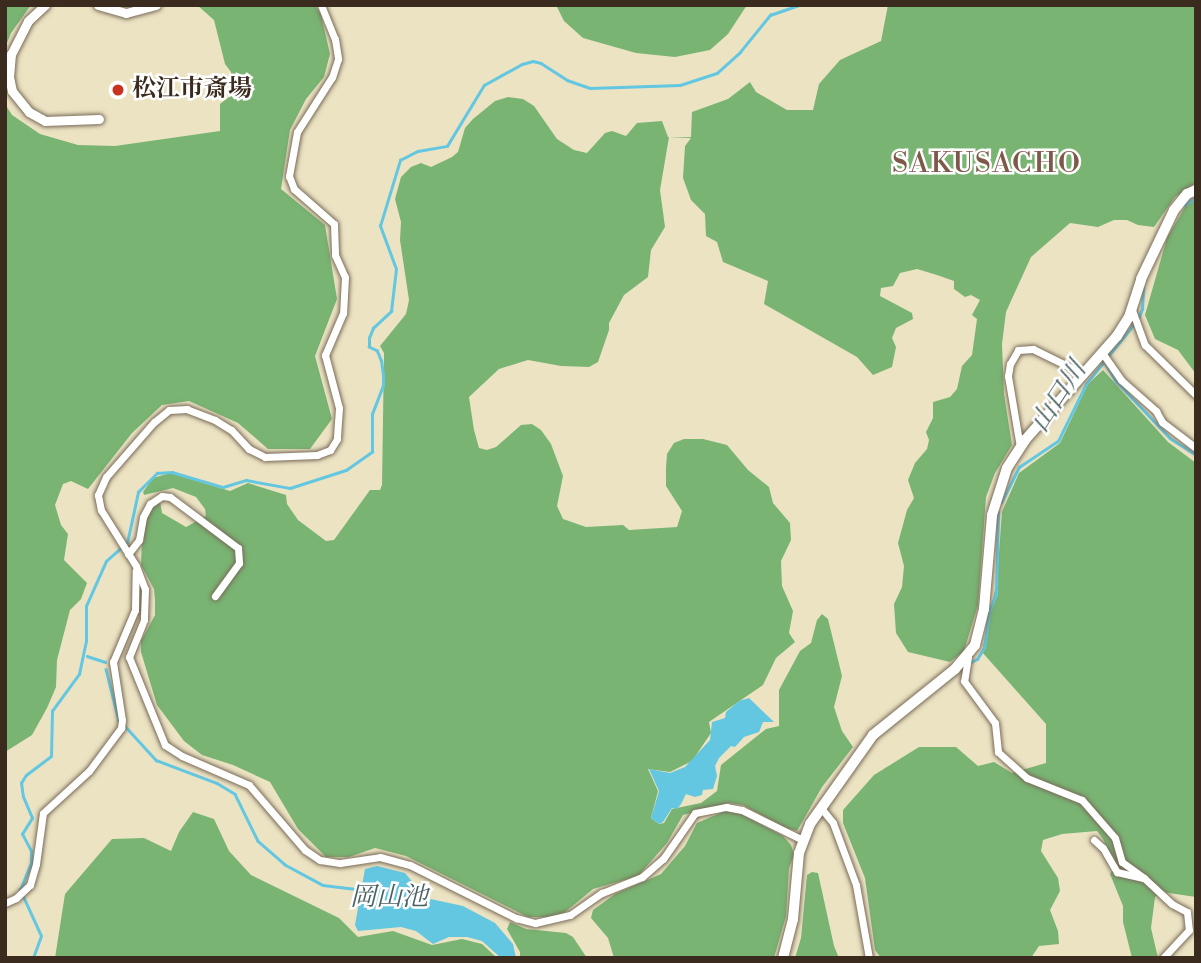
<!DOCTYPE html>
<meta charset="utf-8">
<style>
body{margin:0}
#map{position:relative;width:1201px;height:963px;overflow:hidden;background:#ece3c3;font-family:"Libre Bodoni","Noto Serif JP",serif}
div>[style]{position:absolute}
.forest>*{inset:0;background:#79b473}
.water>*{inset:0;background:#63c7e1}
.stream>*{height:2.5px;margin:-1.25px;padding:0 1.25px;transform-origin:1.25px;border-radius:1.25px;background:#63c7e1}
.roads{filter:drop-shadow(0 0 2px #796b58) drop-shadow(0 0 2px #796b58)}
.minor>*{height:7px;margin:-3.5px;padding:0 3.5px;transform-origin:3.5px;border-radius:3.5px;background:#fff}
.tertiary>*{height:9px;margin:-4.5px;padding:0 4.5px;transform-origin:4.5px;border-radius:4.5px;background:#fff}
.secondary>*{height:10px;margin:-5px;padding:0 5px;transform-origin:5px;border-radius:5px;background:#fff}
.dots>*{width:19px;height:19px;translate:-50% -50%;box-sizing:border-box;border:4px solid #fff;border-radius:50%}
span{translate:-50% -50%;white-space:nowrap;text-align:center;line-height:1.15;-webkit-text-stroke:5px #fff;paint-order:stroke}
.poi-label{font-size:24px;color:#3b2a1e;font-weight:700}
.left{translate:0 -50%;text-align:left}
.water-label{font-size:26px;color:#496162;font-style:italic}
.quarter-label{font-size:28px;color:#7e5848;letter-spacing:2px}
.frame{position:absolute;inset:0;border:7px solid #3b2a1e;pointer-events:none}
</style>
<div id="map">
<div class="forest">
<div style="clip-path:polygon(5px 5px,31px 5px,11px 33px,5px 48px)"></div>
<div style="clip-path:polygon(197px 5px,315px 5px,321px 15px,330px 54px,324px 77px,306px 99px,290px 130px,281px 189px,325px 225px,337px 299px,315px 356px,332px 419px,310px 449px,268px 449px,238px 423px,189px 401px,162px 405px,132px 433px,88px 489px,71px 481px,63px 484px,55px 505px,61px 525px,68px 534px,64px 560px,87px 583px,81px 599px,70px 610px,57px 660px,56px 687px,47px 708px,32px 735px,5px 752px,5px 104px,12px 115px,40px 134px,78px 145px,115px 146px,220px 131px,220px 104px,229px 97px,231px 72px,225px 64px,214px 20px)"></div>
<div style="clip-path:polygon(556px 5px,747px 5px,728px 34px,710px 50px,675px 57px,636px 53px,583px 38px,564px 21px)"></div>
<div style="clip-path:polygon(888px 5px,1196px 5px,1196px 183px,1175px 197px,1154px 227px,1138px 225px,1127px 220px,1114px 220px,1098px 227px,1070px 223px,1031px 257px,1006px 312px,1002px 344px,1004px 394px,1012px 445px,995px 473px,986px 497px,978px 605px,964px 651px,950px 662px,908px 652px,896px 633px,894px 604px,902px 587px,904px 566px,898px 543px,907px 510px,914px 498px,908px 480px,915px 463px,927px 449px,929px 440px,926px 432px,933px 418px,933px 402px,950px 397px,957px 389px,962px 366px,972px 355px,977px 319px,972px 315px,980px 300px,971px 295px,965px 297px,954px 289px,954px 281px,937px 275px,917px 269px,900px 273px,893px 286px,881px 288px,880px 296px,912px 313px,913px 319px,896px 328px,892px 338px,896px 347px,892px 367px,873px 375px,857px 357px,764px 304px,768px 281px,723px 262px,717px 242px,706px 236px,705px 214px,691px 200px,683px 178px,685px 146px,691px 138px,669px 137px,660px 190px,665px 227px,651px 250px,648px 277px,624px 295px,609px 323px,609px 330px,598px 362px,589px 367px,561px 366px,528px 360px,499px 369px,469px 397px,474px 430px,479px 448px,487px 450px,496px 447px,521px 425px,532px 424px,541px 430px,551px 444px,563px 476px,557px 506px,563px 519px,586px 527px,623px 525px,629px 530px,677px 527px,682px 511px,666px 486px,666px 468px,667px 454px,674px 443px,684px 439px,703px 439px,727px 445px,748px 470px,769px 487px,773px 503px,790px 523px,791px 540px,781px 561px,782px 586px,793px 611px,789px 633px,795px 642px,776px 658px,763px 685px,709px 722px,711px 733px,692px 761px,670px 772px,648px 769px,658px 791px,651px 818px,659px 824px,664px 823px,672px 809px,701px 803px,717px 791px,721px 765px,766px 729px,779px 726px,779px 690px,800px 651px,811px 643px,817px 620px,822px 614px,828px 619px,842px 676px,834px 707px,842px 731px,853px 747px,822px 787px,797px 831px,785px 828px,743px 805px,729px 803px,683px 815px,667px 843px,638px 876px,593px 889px,564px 913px,548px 917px,528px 917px,406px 856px,375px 848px,349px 857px,326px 857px,298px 829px,270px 782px,233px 765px,202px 755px,184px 741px,157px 705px,141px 652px,141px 641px,155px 615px,155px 600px,154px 589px,141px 565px,142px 536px,147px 512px,156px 501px,160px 501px,162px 513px,186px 527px,206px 516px,205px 509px,196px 497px,173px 488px,144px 495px,143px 492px,153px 478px,170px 473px,230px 491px,248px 483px,286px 495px,287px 504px,298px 520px,326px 541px,334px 540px,370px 490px,380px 490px,382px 485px,384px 353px,380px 346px,406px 314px,409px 300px,400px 240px,401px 222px,395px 199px,401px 177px,411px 167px,421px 163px,431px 167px,452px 157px,458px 152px,465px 128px,473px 119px,495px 101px,508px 97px,523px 99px,534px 106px,557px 139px,574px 150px,587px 153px,605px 133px,612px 131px,626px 136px,637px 123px,662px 121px,668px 137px,691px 137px,692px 112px,728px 99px,750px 82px,756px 92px,787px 110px,813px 110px,819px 84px,840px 60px,881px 41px)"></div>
<div style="clip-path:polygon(1196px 199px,1196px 374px,1178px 350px,1155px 339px,1145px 315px,1167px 238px,1186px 205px)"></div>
<div style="clip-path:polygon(1103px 370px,1168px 442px,1196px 463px,1196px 897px,1162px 892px,1155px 897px,1151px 928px,1158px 958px,1132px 958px,1123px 922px,1123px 906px,1110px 874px,1116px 866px,1103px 839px,1097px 831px,1062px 834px,1043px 840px,1041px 851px,1058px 878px,1060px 891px,1050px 910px,1058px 931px,1059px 944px,1039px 946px,1031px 958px,881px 958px,875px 950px,865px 878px,843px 823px,843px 810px,874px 775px,919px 747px,956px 747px,978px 766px,994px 762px,1012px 773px,1046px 763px,1046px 724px,982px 652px,997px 580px,1002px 512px,1019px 473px,1060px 443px,1088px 384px)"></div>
<div style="clip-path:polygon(725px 811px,741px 814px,783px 836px,791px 845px,794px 855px,789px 868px,786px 916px,774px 958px,614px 958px,608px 938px,591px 918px,593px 910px,615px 894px,661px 874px,685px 846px,697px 823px)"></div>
<div style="clip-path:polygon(193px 812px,214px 819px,229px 851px,251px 875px,339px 918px,358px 937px,393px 931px,432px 945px,462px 939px,482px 944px,497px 958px,55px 958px,65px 894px,112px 839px,144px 838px,171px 851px,179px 832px)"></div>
<div style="clip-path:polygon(812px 872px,818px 873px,834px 946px,839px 958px,795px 958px,801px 938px,807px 875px)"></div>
<div style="clip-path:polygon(510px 922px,526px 929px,566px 933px,573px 937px,587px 958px,520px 958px,520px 952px,507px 929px)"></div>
</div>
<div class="water">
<div style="clip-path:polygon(749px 698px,774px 722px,763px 722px,759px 732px,744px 737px,735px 747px,731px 746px,719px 758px,715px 766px,717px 776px,713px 789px,703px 790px,702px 795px,695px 797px,686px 794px,681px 804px,677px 809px,672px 808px,663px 822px,659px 824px,651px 818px,659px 791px,649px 769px,670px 773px,685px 767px,710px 740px,712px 722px,725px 718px,726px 712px,739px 701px)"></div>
<div style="clip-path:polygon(377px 866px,405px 873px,426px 898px,463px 906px,495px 923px,513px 944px,516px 958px,501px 958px,482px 941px,467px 937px,449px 937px,433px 944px,416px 931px,401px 927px,358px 931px,355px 925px,365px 869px)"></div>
</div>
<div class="stream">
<div style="left:1185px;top:205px;width:14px;rotate:-36deg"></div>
<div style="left:1138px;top:319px;width:11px;rotate:-68deg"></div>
<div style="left:1142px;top:309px;width:21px;rotate:-87deg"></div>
<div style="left:1106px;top:364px;width:20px;rotate:60deg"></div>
<div style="left:1116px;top:381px;width:79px;rotate:46.5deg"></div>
<div style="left:1170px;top:438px;width:31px;rotate:33deg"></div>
<div style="left:1001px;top:503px;width:40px;rotate:-63.4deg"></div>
<div style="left:1019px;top:467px;width:47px;rotate:-33.7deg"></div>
<div style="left:1058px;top:441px;width:64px;rotate:-63.8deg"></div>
<div style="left:1086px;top:384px;width:77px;rotate:-51.3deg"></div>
<div style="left:87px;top:656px;width:19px;rotate:18deg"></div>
<div style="left:971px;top:662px;width:7px;rotate:-27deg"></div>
<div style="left:977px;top:659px;width:13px;rotate:-58deg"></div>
<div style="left:984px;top:648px;width:36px;rotate:-82deg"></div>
<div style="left:989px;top:612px;width:19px;rotate:-69deg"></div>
<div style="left:996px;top:594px;width:82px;rotate:-88.6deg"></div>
<div style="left:106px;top:669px;width:54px;rotate:76deg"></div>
<div style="left:126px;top:727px;width:45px;rotate:47.7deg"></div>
<div style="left:156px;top:760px;width:65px;rotate:20.7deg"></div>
<div style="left:217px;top:783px;width:21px;rotate:31deg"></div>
<div style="left:235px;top:794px;width:52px;rotate:63.9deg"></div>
<div style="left:258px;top:841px;width:35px;rotate:41deg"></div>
<div style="left:284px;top:864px;width:44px;rotate:28.3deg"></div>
<div style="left:323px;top:885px;width:39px;rotate:7deg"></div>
<div style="left:33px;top:958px;width:23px;rotate:-70deg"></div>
<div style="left:41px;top:936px;width:51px;rotate:-114.5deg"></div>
<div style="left:20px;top:890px;width:29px;rotate:-68deg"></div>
<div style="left:31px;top:863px;width:12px;rotate:-90deg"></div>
<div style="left:31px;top:851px;width:19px;rotate:-118deg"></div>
<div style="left:22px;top:834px;width:19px;rotate:-58deg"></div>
<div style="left:32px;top:818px;width:23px;rotate:-113deg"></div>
<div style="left:23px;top:797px;width:14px;rotate:-98deg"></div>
<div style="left:21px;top:783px;width:9px;rotate:-58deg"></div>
<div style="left:26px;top:775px;width:31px;rotate:-37deg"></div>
<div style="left:51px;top:756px;width:45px;rotate:-88.7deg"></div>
<div style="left:52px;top:711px;width:46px;rotate:-53.9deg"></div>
<div style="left:79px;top:674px;width:34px;rotate:-78deg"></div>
<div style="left:86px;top:641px;width:35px;rotate:-90deg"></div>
<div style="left:86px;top:606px;width:49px;rotate:-66deg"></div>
<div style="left:106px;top:561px;width:28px;rotate:-41deg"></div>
<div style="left:127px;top:543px;width:52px;rotate:-77.8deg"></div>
<div style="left:138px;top:492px;width:27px;rotate:-45deg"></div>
<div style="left:157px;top:473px;width:15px;rotate:-4deg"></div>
<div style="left:172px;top:472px;width:53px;rotate:16.4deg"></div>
<div style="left:223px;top:487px;width:24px;rotate:-17deg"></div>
<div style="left:246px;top:480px;width:45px;rotate:10.3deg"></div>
<div style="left:290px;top:488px;width:59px;rotate:-17.8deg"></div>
<div style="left:346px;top:470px;width:32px;rotate:-35deg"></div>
<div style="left:372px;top:452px;width:38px;rotate:-90deg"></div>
<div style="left:372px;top:414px;width:30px;rotate:-69deg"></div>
<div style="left:383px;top:386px;width:11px;rotate:-90deg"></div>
<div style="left:383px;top:375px;width:14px;rotate:-98deg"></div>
<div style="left:381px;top:361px;width:11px;rotate:-112deg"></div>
<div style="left:377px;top:351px;width:9px;rotate:-153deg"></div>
<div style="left:369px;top:347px;width:9px;rotate:-90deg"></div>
<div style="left:369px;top:338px;width:11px;rotate:-68deg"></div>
<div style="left:373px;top:328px;width:25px;rotate:-43deg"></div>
<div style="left:391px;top:311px;width:42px;rotate:-83.2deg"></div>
<div style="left:396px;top:269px;width:46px;rotate:-110.4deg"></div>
<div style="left:380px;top:226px;width:69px;rotate:-73.1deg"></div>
<div style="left:400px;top:160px;width:20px;rotate:-27deg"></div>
<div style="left:418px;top:151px;width:29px;rotate:-10deg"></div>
<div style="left:447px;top:146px;width:71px;rotate:-58.8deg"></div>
<div style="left:484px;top:85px;width:43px;rotate:-28.9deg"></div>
<div style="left:522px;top:64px;width:11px;rotate:-15deg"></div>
<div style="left:533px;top:61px;width:8px;rotate:14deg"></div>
<div style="left:541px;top:63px;width:31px;rotate:33deg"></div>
<div style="left:567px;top:80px;width:24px;rotate:19deg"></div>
<div style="left:590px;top:88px;width:90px;rotate:-1.9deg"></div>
<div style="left:680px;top:85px;width:39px;rotate:-18deg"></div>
<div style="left:717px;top:73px;width:31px;rotate:-42deg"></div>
<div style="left:740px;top:52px;width:48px;rotate:-51deg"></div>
<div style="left:770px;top:15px;width:31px;rotate:-19deg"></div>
</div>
<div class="roads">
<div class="minor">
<div style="left:321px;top:5px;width:37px;rotate:68deg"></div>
<div style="left:335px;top:39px;width:20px;rotate:81deg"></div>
<div style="left:338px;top:59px;width:19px;rotate:108deg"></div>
<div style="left:332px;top:77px;width:65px;rotate:122.5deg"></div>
<div style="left:297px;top:132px;width:45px;rotate:100.3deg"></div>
<div style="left:289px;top:176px;width:14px;rotate:69deg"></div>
<div style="left:294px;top:189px;width:53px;rotate:41.2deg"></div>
<div style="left:334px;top:224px;width:31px;rotate:88deg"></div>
<div style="left:335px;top:255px;width:24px;rotate:66deg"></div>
<div style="left:345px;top:277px;width:36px;rotate:93deg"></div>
<div style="left:343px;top:313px;width:46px;rotate:113.2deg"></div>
<div style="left:325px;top:355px;width:55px;rotate:75.2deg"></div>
<div style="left:339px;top:408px;width:31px;rotate:94deg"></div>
<div style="left:337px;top:439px;width:13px;rotate:122deg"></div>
<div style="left:330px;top:450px;width:14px;rotate:159deg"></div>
<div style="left:317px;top:455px;width:52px;rotate:177.8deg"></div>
<div style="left:265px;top:457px;width:18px;rotate:-153deg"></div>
<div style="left:249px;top:449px;width:26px;rotate:-133deg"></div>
<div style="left:231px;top:430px;width:19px;rotate:-148deg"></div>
<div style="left:215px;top:420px;width:30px;rotate:-159deg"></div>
<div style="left:187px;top:409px;width:18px;rotate:177deg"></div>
<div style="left:169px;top:410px;width:19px;rotate:141deg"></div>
<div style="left:154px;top:422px;width:73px;rotate:131.1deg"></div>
<div style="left:106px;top:477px;width:20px;rotate:114deg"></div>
<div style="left:98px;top:495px;width:15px;rotate:79deg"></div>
<div style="left:101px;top:510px;width:66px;rotate:58deg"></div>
<div style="left:136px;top:566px;width:25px;rotate:69deg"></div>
<div style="left:145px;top:589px;width:31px;rotate:92deg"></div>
<div style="left:144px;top:620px;width:40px;rotate:112deg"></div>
<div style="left:129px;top:657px;width:95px;rotate:67.8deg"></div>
<div style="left:165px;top:745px;width:20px;rotate:33deg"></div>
<div style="left:182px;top:756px;width:73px;rotate:23.4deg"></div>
<div style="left:249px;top:785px;width:86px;rotate:49.3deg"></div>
<div style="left:305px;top:850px;width:18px;rotate:34deg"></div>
<div style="left:320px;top:860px;width:20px;rotate:9deg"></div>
<div style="left:340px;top:863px;width:40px;rotate:-8.5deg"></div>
<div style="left:380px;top:857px;width:31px;rotate:15deg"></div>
<div style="left:410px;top:865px;width:119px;rotate:26.6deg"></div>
<div style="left:516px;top:918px;width:20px;rotate:15deg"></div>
<div style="left:535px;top:923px;width:36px;rotate:-13deg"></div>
<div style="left:570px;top:915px;width:39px;rotate:-35deg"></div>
<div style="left:602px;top:893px;width:43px;rotate:-21.8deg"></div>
<div style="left:642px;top:877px;width:28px;rotate:-41deg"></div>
<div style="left:663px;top:859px;width:56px;rotate:-55.2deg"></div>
<div style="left:695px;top:813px;width:32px;rotate:-11deg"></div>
<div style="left:726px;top:807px;width:16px;rotate:11deg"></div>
<div style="left:742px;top:810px;width:68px;rotate:26.2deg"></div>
<div style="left:1132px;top:310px;width:37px;rotate:70deg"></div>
<div style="left:1145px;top:345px;width:71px;rotate:44.4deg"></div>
<div style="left:1103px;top:354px;width:32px;rotate:55deg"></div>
<div style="left:1121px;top:380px;width:47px;rotate:41.5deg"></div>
<div style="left:1156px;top:411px;width:13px;rotate:61deg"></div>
<div style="left:1162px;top:422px;width:43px;rotate:37.4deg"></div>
<div style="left:1020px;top:447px;width:72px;rotate:-99.6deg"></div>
<div style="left:1008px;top:376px;width:12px;rotate:-81deg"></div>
<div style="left:1010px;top:364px;width:16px;rotate:-60deg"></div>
<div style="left:1018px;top:350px;width:15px;rotate:-4deg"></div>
<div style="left:1033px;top:349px;width:57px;rotate:26.1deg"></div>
<div style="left:128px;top:554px;width:18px;rotate:-52deg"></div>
<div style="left:139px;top:540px;width:23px;rotate:-80deg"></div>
<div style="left:143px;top:517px;width:15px;rotate:-62deg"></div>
<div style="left:150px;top:504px;width:14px;rotate:-34deg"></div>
<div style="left:162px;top:496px;width:8px;rotate:7deg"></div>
<div style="left:170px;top:497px;width:85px;rotate:36.9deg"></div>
<div style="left:238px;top:548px;width:15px;rotate:86deg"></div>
<div style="left:239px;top:563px;width:41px;rotate:126deg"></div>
<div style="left:968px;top:657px;width:24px;rotate:99deg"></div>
<div style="left:964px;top:681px;width:52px;rotate:53.6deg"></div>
<div style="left:995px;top:723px;width:29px;rotate:84deg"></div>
<div style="left:998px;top:752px;width:39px;rotate:42deg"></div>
<div style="left:1027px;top:778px;width:59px;rotate:21.8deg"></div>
<div style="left:1082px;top:800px;width:50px;rotate:49deg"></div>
<div style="left:1115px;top:838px;width:25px;rotate:74deg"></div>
<div style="left:1122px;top:862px;width:27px;rotate:36deg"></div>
<div style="left:821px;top:808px;width:19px;rotate:51deg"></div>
<div style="left:833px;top:823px;width:66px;rotate:69.6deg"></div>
<div style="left:856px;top:885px;width:74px;rotate:79.9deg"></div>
<div style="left:1094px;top:840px;width:12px;rotate:42deg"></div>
<div style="left:1103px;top:848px;width:28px;rotate:60deg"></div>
<div style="left:1117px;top:872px;width:28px;rotate:13deg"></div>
<div style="left:1144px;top:878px;width:38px;rotate:43deg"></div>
<div style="left:1172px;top:904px;width:17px;rotate:28deg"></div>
<div style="left:1187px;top:912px;width:18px;rotate:84deg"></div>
<div style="left:1189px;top:930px;width:38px;rotate:133deg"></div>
<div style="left:5px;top:903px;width:12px;rotate:-24deg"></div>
<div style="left:16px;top:898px;width:19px;rotate:-43deg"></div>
<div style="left:30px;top:885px;width:22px;rotate:-74deg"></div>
<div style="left:36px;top:864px;width:51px;rotate:-82.2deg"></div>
<div style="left:43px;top:813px;width:62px;rotate:-42.4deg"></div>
<div style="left:89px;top:771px;width:54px;rotate:-53.3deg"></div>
<div style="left:121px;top:728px;width:8px;rotate:-83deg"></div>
<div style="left:122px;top:720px;width:59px;rotate:-98.8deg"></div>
<div style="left:113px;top:662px;width:56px;rotate:-67.1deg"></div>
<div style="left:135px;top:610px;width:39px;rotate:-89deg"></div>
</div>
<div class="tertiary">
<div style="left:45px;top:5px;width:23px;rotate:137deg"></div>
<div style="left:28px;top:21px;width:37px;rotate:117deg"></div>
<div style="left:11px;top:54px;width:23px;rotate:95deg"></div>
<div style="left:9px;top:77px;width:14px;rotate:78deg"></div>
<div style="left:12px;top:91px;width:27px;rotate:51deg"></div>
<div style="left:29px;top:112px;width:18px;rotate:29deg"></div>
<div style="left:45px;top:121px;width:54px;rotate:-2.1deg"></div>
<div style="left:98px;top:5px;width:29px;rotate:16deg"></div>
<div style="left:126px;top:13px;width:31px;rotate:-15deg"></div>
</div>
<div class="secondary">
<div style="left:783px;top:958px;width:40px;rotate:-75.6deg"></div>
<div style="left:793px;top:919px;width:66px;rotate:-84.8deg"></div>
<div style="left:799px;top:853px;width:31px;rotate:-69deg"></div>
<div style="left:810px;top:824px;width:109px;rotate:-54.7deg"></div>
<div style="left:873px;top:735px;width:105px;rotate:-38.8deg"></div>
<div style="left:955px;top:669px;width:31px;rotate:-50deg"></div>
<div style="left:975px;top:645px;width:37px;rotate:-76deg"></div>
<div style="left:984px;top:609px;width:94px;rotate:-85.1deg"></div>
<div style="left:992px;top:515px;width:49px;rotate:-72.3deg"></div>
<div style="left:1007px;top:468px;width:33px;rotate:-57deg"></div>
<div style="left:1025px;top:440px;width:139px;rotate:-48.5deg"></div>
<div style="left:1117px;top:336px;width:22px;rotate:-58deg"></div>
<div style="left:1129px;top:317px;width:40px;rotate:-72deg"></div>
<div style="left:1141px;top:279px;width:76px;rotate:-64.4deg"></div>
<div style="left:1174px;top:210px;width:21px;rotate:-51deg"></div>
<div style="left:1187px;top:194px;width:10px;rotate:-24deg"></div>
</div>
</div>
<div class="dots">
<div style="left:118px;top:90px;background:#c8321e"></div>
</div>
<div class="poi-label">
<span class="left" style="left:132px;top:90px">松江市斎場</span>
</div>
<div class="water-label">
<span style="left:1059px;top:397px;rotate:-57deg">山口川</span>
<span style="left:389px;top:898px">岡山池</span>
</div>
<div class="quarter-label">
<span style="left:987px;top:164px">SAKUSACHO</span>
</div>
<div class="frame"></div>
</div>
